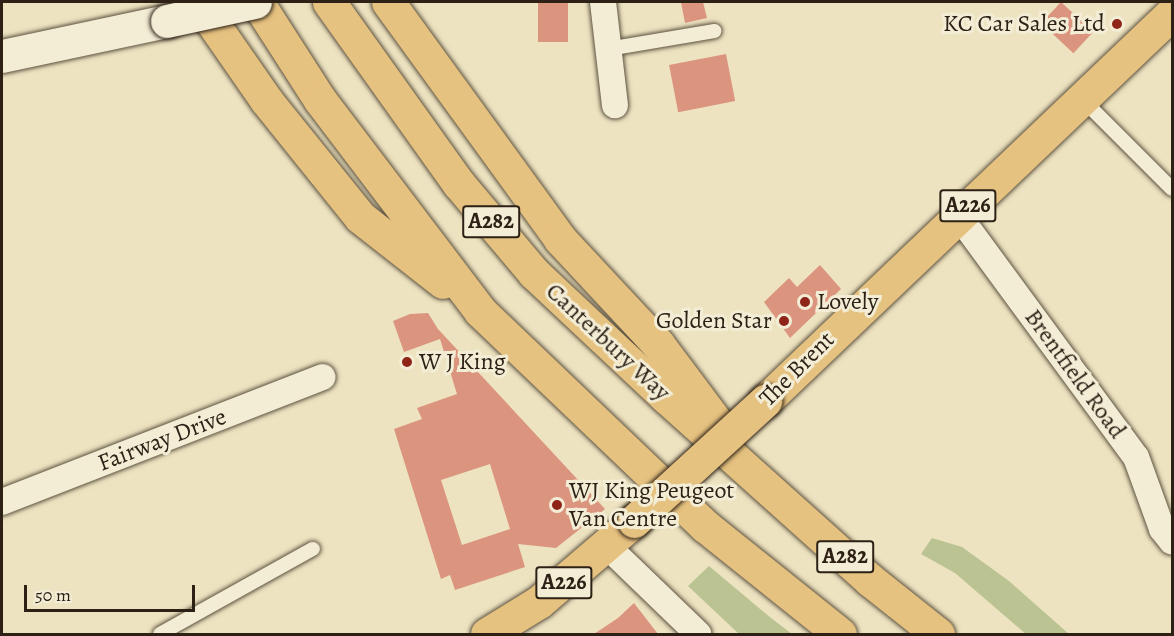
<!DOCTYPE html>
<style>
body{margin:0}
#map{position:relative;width:1174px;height:636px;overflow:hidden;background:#ede3c0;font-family:Alegreya,serif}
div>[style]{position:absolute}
.green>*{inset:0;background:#bac391}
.building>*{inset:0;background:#db947e;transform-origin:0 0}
.roads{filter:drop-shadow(0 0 2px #5d5240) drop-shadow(0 0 2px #5d5240)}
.service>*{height:14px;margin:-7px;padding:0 7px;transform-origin:7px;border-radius:7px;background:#f3edd6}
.minor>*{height:26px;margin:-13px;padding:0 13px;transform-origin:13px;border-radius:13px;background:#f3edd6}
.secondary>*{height:33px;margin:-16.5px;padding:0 16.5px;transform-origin:16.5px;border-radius:16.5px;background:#f3edd6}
.primary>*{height:33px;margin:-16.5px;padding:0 16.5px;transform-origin:16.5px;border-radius:16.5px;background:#e6c280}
.trunk>*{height:33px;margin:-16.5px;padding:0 16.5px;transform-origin:16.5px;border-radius:16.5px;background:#e6c280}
.bridges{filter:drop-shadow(0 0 2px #2d2116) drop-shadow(0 0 2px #2d2116)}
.secondary-bridge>*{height:33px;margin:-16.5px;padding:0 16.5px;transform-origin:16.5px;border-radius:16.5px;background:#f3edd6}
.primary-bridge>*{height:33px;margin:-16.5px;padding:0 16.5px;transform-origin:16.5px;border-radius:16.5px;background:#e6c280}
.dots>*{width:16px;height:16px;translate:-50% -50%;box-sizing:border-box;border:3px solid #f3edd6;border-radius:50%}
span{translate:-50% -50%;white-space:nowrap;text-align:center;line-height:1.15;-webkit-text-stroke:6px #f3edd6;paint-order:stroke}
.shield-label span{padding:2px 4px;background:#f3edd6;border:2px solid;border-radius:4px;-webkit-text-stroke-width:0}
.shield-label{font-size:22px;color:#2d2116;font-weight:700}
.poi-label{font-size:24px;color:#2d2116}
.right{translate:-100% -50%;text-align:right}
.left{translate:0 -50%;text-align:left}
.street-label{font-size:24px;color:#2d2116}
.frame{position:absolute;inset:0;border:3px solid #2d2116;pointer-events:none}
.scale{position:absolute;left:24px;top:585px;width:171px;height:27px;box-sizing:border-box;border:3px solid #2d2116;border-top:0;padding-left:8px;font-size:18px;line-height:21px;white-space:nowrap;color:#2d2116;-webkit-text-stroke:4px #f3edd6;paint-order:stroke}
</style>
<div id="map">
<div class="green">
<div style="clip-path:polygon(932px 538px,962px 547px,1009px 581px,1069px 634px,1026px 634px,955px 573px,921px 554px)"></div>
<div style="clip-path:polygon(709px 566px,771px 618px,792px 634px,739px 634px,688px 586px)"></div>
</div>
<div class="building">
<div style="left:538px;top:2px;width:30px;height:40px"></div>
<div style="clip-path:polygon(681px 2px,703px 2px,707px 18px,685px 23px)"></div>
<div style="left:1061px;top:2px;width:44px;height:29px;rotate:43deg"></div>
<div style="left:726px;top:54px;width:48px;height:58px;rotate:79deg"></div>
<div style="clip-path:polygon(820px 265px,841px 289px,790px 338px,764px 302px,789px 278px,797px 287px)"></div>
<div style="clip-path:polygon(evenodd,428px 313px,438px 329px,605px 509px,556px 548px,518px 544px,525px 567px,455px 590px,450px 575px,441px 579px,394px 429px,422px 419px,417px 408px,457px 394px,440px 339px,404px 352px,393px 321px,410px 314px,428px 313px,490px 464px,510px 529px,462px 545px,441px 480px,490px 464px)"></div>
<div style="clip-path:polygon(634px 603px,658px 634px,594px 634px,618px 618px)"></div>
</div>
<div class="roads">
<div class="service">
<div style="left:608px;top:49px;width:108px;rotate:-9.6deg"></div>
<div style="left:1082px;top:99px;width:127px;rotate:45deg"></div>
<div style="left:160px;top:634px;width:175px;rotate:-29.1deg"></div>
</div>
<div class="minor">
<div style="left:603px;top:2px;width:104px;rotate:83.4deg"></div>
<div style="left:958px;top:215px;width:300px;rotate:53.7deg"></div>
<div style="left:1136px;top:457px;width:77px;rotate:70.1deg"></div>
<div style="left:1162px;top:529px;width:16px;rotate:52deg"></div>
<div style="left:2px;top:502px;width:344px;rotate:-21.3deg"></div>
<div style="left:607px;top:546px;width:127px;rotate:44deg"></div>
</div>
<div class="secondary">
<div style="left:2px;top:56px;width:169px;rotate:-12deg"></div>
</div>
<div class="primary">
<div style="left:765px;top:401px;width:562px;rotate:-43.63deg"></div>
<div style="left:487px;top:634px;width:61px;rotate:-31.6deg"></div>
<div style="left:539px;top:602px;width:125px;rotate:-40.5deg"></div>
</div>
<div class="trunk">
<div style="left:198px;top:2px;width:119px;rotate:55.2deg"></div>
<div style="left:266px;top:100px;width:150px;rotate:51.2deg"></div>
<div style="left:360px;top:217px;width:105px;rotate:38.1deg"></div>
<div style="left:257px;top:2px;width:117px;rotate:57.3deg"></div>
<div style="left:320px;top:100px;width:265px;rotate:52.8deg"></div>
<div style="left:480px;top:311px;width:311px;rotate:43.7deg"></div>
<div style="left:705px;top:526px;width:173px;rotate:38.7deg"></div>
<div style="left:329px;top:2px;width:224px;rotate:54.5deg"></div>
<div style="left:459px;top:184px;width:116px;rotate:49.9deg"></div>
<div style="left:534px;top:273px;width:181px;rotate:43.2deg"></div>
<div style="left:666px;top:397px;width:274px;rotate:41.9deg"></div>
<div style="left:870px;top:580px;width:87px;rotate:38.5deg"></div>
<div style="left:388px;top:2px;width:293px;rotate:54deg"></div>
<div style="left:560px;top:239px;width:144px;rotate:47deg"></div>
<div style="left:658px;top:344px;width:109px;rotate:53.2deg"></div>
</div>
</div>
<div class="bridges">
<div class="secondary-bridge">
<div style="left:167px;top:21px;width:90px;rotate:-12.2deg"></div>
</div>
<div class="primary-bridge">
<div style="left:634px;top:521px;width:178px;rotate:-42.5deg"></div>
</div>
</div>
<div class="dots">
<div style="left:1117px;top:24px;background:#8f2418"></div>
<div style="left:805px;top:302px;background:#8f2418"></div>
<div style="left:784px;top:321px;background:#8f2418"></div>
<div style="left:407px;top:362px;background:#8f2418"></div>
<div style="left:557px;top:505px;background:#8f2418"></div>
</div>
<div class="shield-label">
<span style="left:968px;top:206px">A226</span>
<span style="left:491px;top:222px">A282</span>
<span style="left:845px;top:557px">A282</span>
<span style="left:564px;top:583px">A226</span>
</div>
<div class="poi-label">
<span class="right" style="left:1105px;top:24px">KC Car Sales Ltd</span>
<span class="left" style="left:817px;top:302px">Lovely</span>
<span class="right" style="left:772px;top:321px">Golden Star</span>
<span class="left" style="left:419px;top:362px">W J King</span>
<span class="left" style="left:569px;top:505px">WJ King Peugeot<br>Van Centre</span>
</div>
<div class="street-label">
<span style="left:608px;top:342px;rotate:43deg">Canterbury Way</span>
<span style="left:797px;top:369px;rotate:-45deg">The Brent</span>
<span style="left:1075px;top:374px;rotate:54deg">Brentfield Road</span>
<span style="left:162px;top:440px;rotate:-21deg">Fairway Drive</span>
</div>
<div class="frame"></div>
<div class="scale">50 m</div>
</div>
